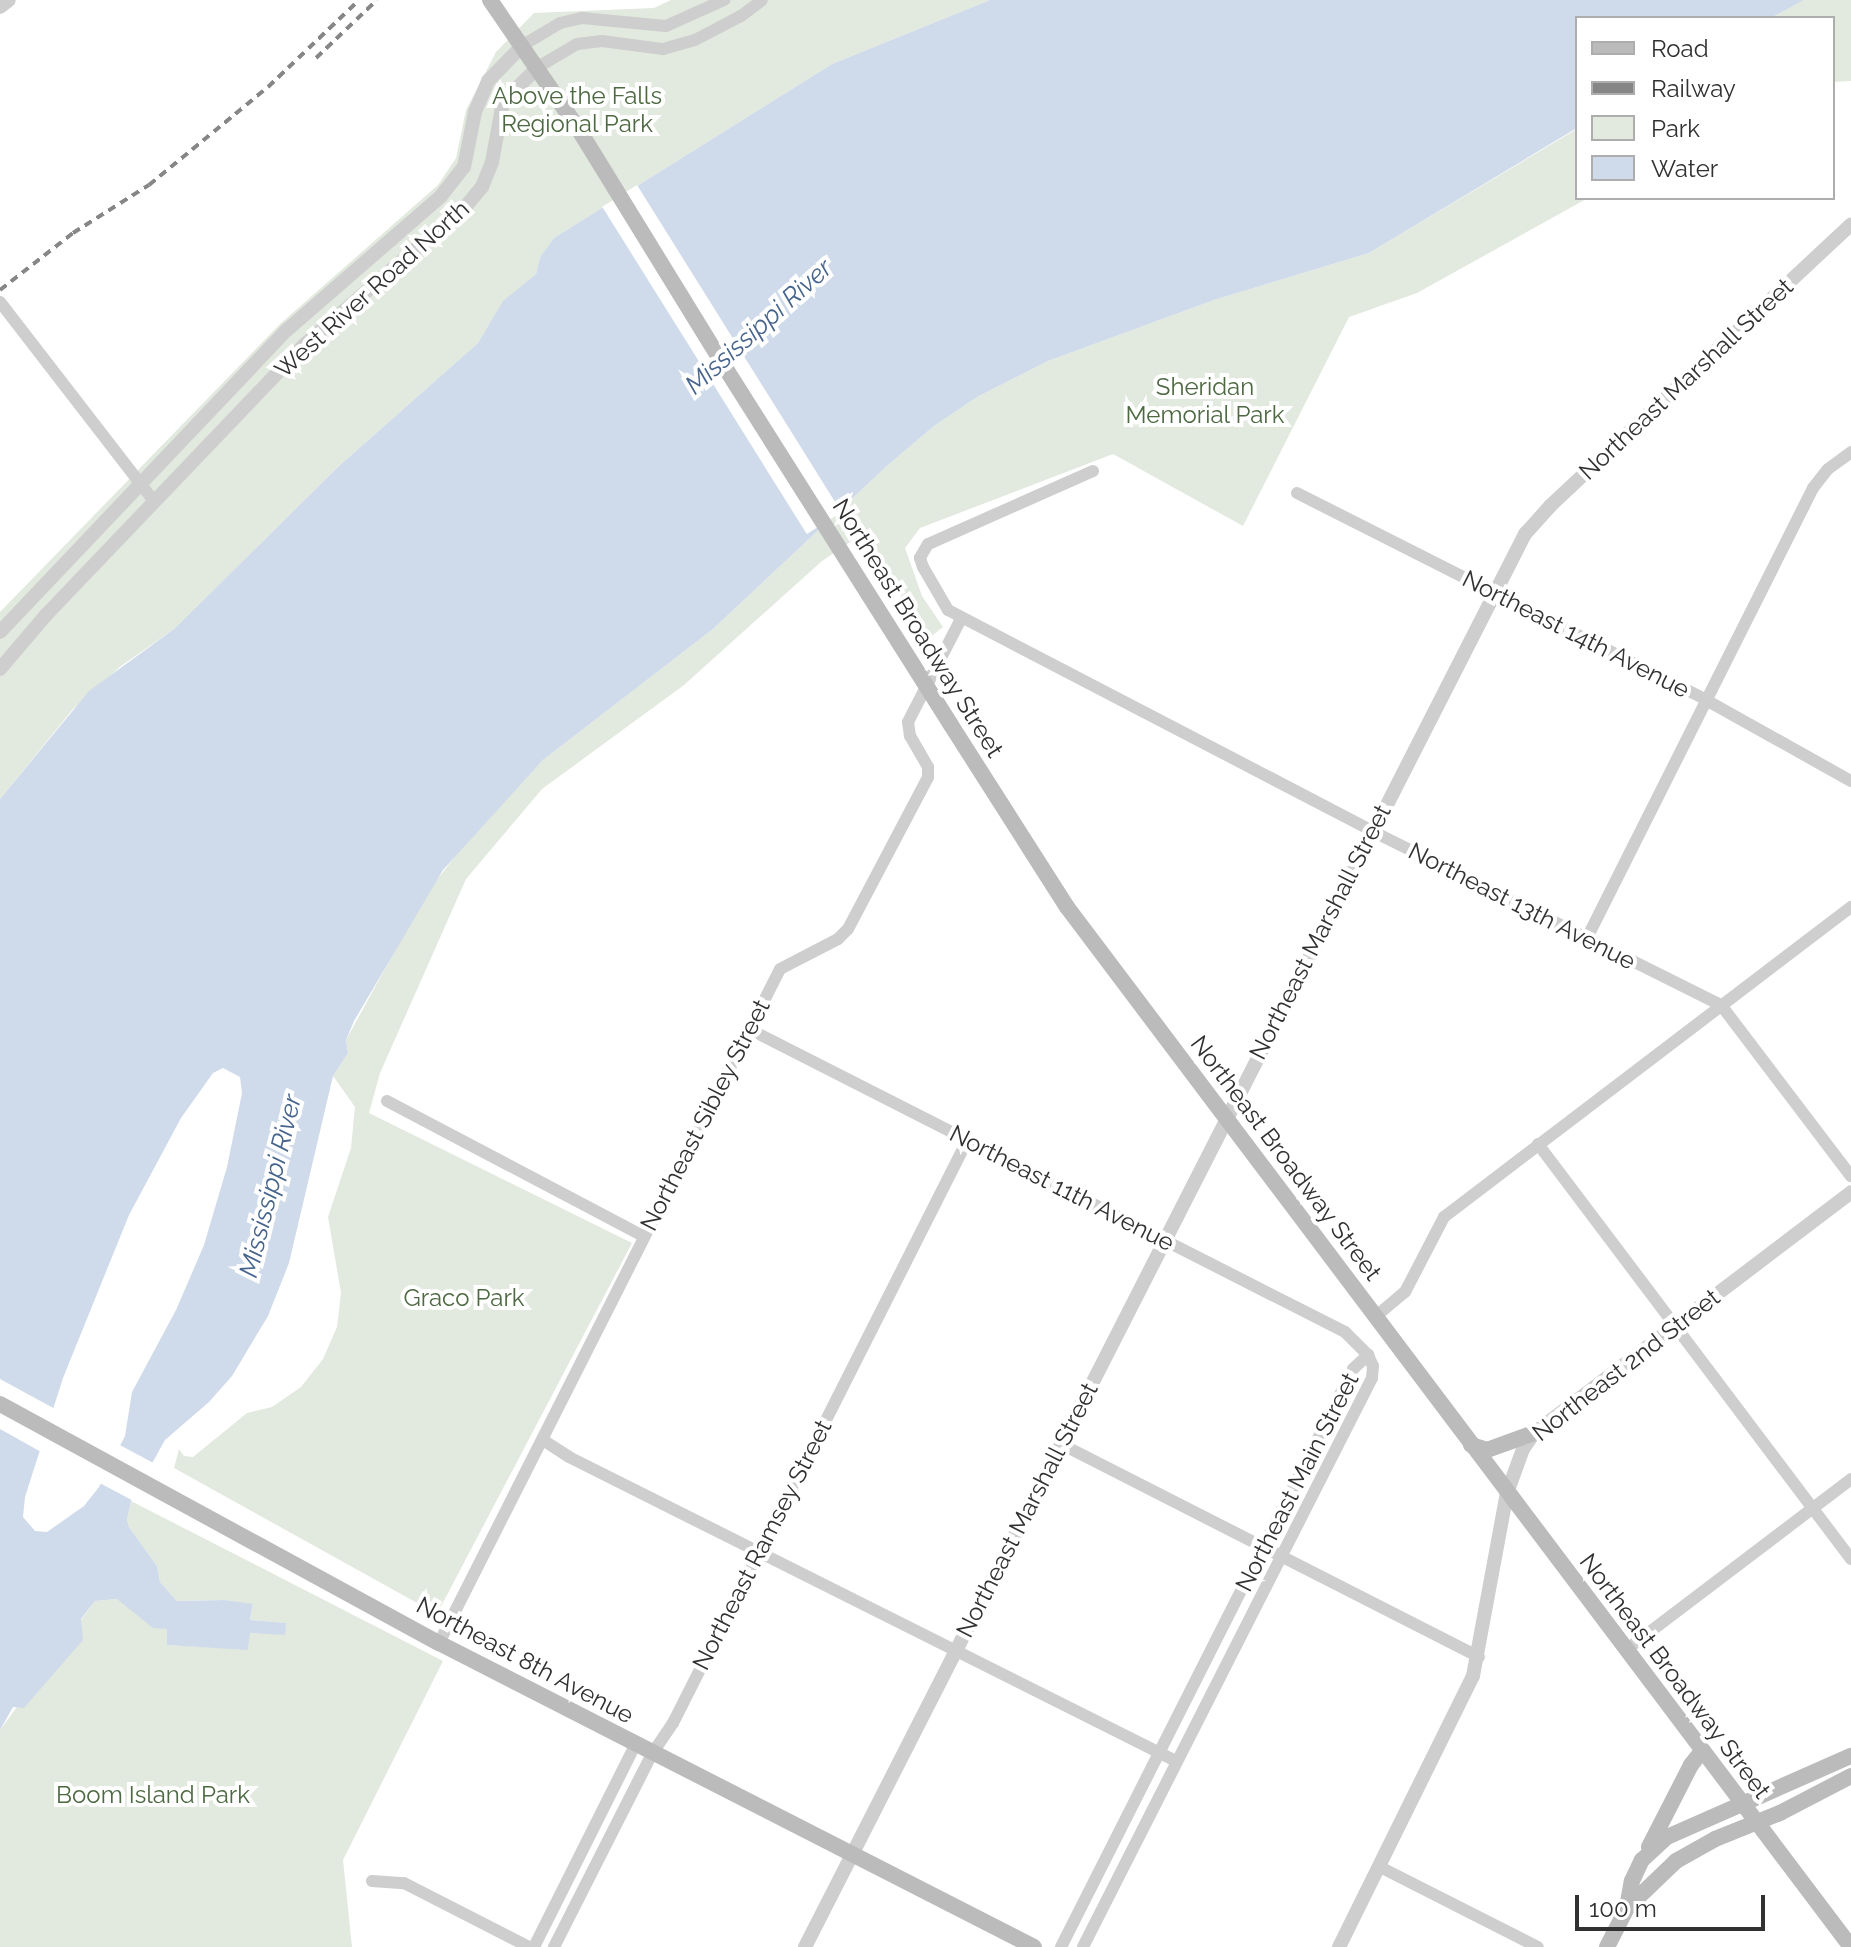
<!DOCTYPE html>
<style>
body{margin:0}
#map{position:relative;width:1851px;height:1947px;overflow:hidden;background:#fff;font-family:Raleway,sans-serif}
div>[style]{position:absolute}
.green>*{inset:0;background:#e2e9de}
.water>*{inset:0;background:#cfdbea}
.pier>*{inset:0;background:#fff;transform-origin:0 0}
.minor>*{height:12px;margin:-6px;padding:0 6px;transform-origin:6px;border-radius:6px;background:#cecece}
.tertiary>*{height:14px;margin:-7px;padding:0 7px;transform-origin:7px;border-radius:7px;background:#cecece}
.secondary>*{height:16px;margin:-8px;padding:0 8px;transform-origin:8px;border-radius:8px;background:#bbb}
.rail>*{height:4px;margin-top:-2px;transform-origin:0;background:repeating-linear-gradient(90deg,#868686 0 8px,transparent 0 14px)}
.secondary-bridge>*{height:16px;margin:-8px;padding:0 8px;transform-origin:8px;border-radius:8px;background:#bbb}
span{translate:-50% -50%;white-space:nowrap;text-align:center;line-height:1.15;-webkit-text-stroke:8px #fff;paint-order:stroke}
.park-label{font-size:24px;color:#4d6942}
.street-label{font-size:24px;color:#313131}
.water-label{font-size:26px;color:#46648c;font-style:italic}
.legend{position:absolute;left:1575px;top:16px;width:260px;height:184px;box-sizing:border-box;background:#fff;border:2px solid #adadad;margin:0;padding:10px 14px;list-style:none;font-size:24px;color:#313131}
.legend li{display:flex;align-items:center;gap:16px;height:40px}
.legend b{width:40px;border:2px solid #adadad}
.scale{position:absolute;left:1575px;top:1895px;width:190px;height:36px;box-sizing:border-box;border:4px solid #313131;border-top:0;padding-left:10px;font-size:24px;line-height:28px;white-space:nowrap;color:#313131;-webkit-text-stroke:6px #fff;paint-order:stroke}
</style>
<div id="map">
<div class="green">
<div style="clip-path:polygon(671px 0,990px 0,832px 64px,554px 238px,540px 257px,536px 274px,503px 302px,478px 343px,339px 466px,174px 629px,121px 666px,73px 709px,0 799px,0 612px,280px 324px,438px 185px,456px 158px,466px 110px,496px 52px,534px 13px,654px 8px)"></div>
<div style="clip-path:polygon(1804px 0,1851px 0,1851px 81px,1833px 82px,1833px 18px,1771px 18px)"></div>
<div style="clip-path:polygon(1577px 129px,1577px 198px,1588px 198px,1417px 293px,1349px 317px,1243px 526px,1113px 454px,920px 528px,905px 548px,922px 596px,943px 627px,929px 638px,859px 536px,822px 561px,684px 685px,542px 789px,466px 879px,380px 1073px,369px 1113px,632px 1243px,437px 1614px,174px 1468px,179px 1449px,184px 1456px,193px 1457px,247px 1413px,272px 1407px,301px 1387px,323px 1359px,337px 1327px,341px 1293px,328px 1217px,351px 1148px,355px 1107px,333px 1076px,348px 1053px,346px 1040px,426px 894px,460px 850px,543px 760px,713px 629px,888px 465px,934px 426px,977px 397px,1048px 361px,1214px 300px,1369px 253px)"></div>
<div style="clip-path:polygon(131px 1501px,443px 1661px,343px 1860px,352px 1947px,0 1947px,0 1730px,95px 1601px,117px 1599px,168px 1629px,168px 1645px,248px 1649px,249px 1633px,285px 1634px,285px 1623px,250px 1620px,253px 1605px,224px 1600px,177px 1601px,160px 1582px,157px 1566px,129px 1527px,127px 1520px)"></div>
</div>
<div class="water">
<div style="clip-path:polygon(evenodd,990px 0,1804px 0,1771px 18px,1577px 18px,1577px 128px,1369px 253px,1214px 300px,1048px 361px,977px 397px,934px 426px,888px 465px,713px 629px,543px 760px,443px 870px,354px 1021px,346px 1040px,348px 1053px,333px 1076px,289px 1263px,268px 1316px,232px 1376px,209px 1402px,165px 1440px,131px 1501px,127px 1520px,129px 1527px,157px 1566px,160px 1582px,177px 1601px,224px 1600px,253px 1604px,250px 1620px,286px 1623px,285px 1635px,250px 1633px,248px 1650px,167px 1645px,167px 1629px,153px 1628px,117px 1599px,95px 1601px,81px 1619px,83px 1640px,24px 1708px,13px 1707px,0 1730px,0 799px,89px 691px,174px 629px,339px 466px,478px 343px,503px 301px,536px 274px,540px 257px,554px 238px,832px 64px,990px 0,223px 1068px,240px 1077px,242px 1093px,227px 1167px,204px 1245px,176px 1310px,132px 1392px,125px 1436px,99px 1487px,84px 1506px,47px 1532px,35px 1531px,23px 1517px,25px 1497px,63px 1378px,129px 1215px,181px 1118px,213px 1073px,223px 1068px)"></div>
</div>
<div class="pier">
<div style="left:637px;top:185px;width:386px;height:41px;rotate:58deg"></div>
<div style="clip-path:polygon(0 1379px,57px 1410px,43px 1453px,0 1429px)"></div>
<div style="left:116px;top:1443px;width:45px;height:43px;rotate:28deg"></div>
</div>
<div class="minor">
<div style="left:523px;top:45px;width:43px;rotate:-30.7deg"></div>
<div style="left:560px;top:23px;width:23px;rotate:-13deg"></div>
<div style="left:582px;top:18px;width:84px;rotate:5.4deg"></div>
<div style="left:666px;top:26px;width:64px;rotate:-24.1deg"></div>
<div style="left:538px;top:67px;width:45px;rotate:-30.5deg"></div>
<div style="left:577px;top:44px;width:25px;rotate:-7deg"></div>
<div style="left:602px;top:41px;width:62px;rotate:7.5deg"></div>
<div style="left:663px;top:49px;width:33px;rotate:-16deg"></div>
<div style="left:695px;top:40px;width:52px;rotate:-27.6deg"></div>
<div style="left:741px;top:16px;width:26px;rotate:-37deg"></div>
<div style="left:0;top:302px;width:252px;rotate:52.3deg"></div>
<div style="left:1093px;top:471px;width:180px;rotate:156.1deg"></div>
<div style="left:928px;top:544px;width:16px;rotate:120deg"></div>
<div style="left:920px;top:558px;width:9px;rotate:72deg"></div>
<div style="left:923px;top:567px;width:50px;rotate:59.8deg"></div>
<div style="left:948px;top:610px;width:478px;rotate:27.5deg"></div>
<div style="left:1372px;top:831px;width:390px;rotate:26.5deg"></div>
<div style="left:1721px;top:1005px;width:215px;rotate:52.8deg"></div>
<div style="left:1297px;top:493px;width:458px;rotate:26.8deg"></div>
<div style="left:1706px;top:700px;width:166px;rotate:29.2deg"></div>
<div style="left:1587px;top:938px;width:504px;rotate:-63.33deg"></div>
<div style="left:1813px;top:488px;width:24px;rotate:-52deg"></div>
<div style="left:1828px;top:469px;width:29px;rotate:-36deg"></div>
<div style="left:749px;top:1029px;width:669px;rotate:26.95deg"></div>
<div style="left:1345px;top:1332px;width:33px;rotate:45deg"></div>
<div style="left:1368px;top:1355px;width:12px;rotate:66deg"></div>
<div style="left:1373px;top:1366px;width:12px;rotate:95deg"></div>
<div style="left:1372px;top:1378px;width:638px;rotate:116.93deg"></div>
<div style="left:387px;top:1101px;width:289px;rotate:27.8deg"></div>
<div style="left:1538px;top:1144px;width:520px;rotate:52.98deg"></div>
<div style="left:1375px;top:1317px;width:39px;rotate:-40deg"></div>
<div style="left:1405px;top:1292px;width:85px;rotate:-62.5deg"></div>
<div style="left:1444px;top:1217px;width:512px;rotate:-37.3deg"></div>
<div style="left:543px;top:1440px;width:31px;rotate:33deg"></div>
<div style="left:569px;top:1457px;width:679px;rotate:26.6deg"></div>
<div style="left:1061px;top:1444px;width:469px;rotate:27deg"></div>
<div style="left:439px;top:1643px;width:755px;rotate:-63.16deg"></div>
<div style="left:780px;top:969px;width:65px;rotate:-27.3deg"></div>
<div style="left:838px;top:939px;width:14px;rotate:-45deg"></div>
<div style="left:848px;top:929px;width:172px;rotate:-62.2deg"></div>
<div style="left:928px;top:777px;width:10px;rotate:-90deg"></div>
<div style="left:928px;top:767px;width:36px;rotate:-120deg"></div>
<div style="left:910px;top:736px;width:14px;rotate:-98deg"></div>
<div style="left:908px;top:722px;width:116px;rotate:-62.8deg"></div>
<div style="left:1626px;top:1650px;width:283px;rotate:-37.2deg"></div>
<div style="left:1380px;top:1867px;width:177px;rotate:26.9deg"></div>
<div style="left:372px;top:1881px;width:32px;rotate:4deg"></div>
<div style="left:404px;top:1883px;width:140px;rotate:27.1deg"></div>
<div style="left:534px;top:1947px;width:226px;rotate:-63.4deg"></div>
<div style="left:554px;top:1947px;width:216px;rotate:-63.1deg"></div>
<div style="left:652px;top:1754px;width:37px;rotate:-56deg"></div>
<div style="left:673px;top:1723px;width:652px;rotate:-63.2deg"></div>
<div style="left:1061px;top:1947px;width:648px;rotate:-63.2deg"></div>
<div style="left:1353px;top:1369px;width:21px;rotate:-43deg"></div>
</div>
<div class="tertiary">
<div style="left:0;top:7px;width:11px;rotate:-38deg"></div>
<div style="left:0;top:632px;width:417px;rotate:-46.5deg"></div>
<div style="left:287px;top:330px;width:204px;rotate:-41deg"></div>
<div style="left:441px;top:196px;width:37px;rotate:-52deg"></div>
<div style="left:464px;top:167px;width:56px;rotate:-78.7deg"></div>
<div style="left:475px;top:112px;width:34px;rotate:-67deg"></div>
<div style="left:488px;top:81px;width:50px;rotate:-45.8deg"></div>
<div style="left:0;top:669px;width:71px;rotate:-49.6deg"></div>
<div style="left:46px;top:615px;width:372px;rotate:-46.3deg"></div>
<div style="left:303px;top:346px;width:215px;rotate:-40.7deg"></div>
<div style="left:466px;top:206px;width:25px;rotate:-50deg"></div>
<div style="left:482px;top:187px;width:27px;rotate:-68deg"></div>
<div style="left:492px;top:162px;width:61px;rotate:-79.6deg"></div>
<div style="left:503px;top:102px;width:49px;rotate:-45deg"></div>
<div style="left:805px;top:1947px;width:1586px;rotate:-63deg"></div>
<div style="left:1525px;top:534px;width:38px;rotate:-48deg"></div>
<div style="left:1550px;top:506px;width:412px;rotate:-43.1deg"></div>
<div style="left:1339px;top:1947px;width:302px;rotate:-63.7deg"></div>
<div style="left:1473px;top:1676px;width:186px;rotate:-79.5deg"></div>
<div style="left:1507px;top:1493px;width:47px;rotate:-70deg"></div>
<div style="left:1523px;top:1449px;width:19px;rotate:-55deg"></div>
<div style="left:1534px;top:1433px;width:398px;rotate:-37.2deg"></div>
</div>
<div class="secondary">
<div style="left:490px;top:0;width:158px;rotate:55.6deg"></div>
<div style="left:579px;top:130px;width:281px;rotate:58.4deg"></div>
<div style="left:951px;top:725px;width:216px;rotate:57.5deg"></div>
<div style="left:1067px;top:907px;width:1302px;rotate:52.99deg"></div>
<div style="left:0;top:1404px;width:500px;rotate:28.6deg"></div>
<div style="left:439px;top:1643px;width:668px;rotate:27.06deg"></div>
<div style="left:1471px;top:1445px;width:17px;rotate:17deg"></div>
<div style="left:1487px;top:1450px;width:50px;rotate:-19.9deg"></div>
<div style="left:1649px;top:1847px;width:92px;rotate:-62.9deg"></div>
<div style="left:1691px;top:1765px;width:18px;rotate:-52deg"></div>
<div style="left:1627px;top:1908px;width:27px;rotate:-80deg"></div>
<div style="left:1632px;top:1881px;width:23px;rotate:-65deg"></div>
<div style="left:1642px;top:1860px;width:34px;rotate:-43deg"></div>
<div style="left:1667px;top:1837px;width:201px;rotate:-23.8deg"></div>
<div style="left:1607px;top:1947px;width:44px;rotate:-62.9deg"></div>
<div style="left:1627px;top:1908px;width:68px;rotate:-43.8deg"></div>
<div style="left:1676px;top:1861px;width:45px;rotate:-29.4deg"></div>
<div style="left:1715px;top:1839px;width:70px;rotate:-21.8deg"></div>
<div style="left:1780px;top:1813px;width:80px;rotate:-27.5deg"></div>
</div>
<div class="rail">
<div style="left:316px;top:58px;width:84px;rotate:-43.6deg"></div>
<div style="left:0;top:290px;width:93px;rotate:-38deg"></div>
<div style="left:73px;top:233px;width:90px;rotate:-32.3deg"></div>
<div style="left:149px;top:185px;width:154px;rotate:-39.5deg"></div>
<div style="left:268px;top:87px;width:126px;rotate:-43.7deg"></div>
</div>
<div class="secondary-bridge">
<div style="left:726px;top:369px;width:421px;rotate:57.7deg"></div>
</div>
<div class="park-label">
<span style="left:577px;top:110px">Above the Falls<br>Regional Park</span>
<span style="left:1205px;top:401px">Sheridan<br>Memorial Park</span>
<span style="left:464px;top:1298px">Graco Park</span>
<span style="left:153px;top:1795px">Boom Island Park</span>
</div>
<div class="street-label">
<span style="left:372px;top:289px;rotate:-42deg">West River Road North</span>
<span style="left:1686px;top:379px;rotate:-43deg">Northeast Marshall Street</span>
<span style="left:918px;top:628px;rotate:58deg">Northeast Broadway Street</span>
<span style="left:1576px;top:634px;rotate:27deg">Northeast 14th Avenue</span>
<span style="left:1522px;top:906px;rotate:27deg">Northeast 13th Avenue</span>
<span style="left:1320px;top:932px;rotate:-63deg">Northeast Marshall Street</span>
<span style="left:705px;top:1115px;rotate:-63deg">Northeast Sibley Street</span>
<span style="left:1286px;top:1158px;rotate:53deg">Northeast Broadway Street</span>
<span style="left:1062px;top:1188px;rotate:27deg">Northeast 11th Avenue</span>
<span style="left:1626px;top:1365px;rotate:-38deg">Northeast 2nd Street</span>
<span style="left:1297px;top:1482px;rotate:-63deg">Northeast Main Street</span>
<span style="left:1027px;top:1510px;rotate:-63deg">Northeast Marshall Street</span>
<span style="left:762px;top:1545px;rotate:-63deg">Northeast Ramsey Street</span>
<span style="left:525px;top:1660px;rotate:28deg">Northeast 8th Avenue</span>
<span style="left:1675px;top:1676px;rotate:53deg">Northeast Broadway Street</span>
</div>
<div class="water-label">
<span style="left:759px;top:327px;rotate:-42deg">Mississippi River</span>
<span style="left:271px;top:1186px;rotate:-76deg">Mississippi River</span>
</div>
<ul class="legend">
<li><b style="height:10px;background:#bbb"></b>Road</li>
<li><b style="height:10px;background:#868686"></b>Railway</li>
<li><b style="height:22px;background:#e2e9de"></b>Park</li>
<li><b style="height:22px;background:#cfdbea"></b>Water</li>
</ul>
<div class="scale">100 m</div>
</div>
